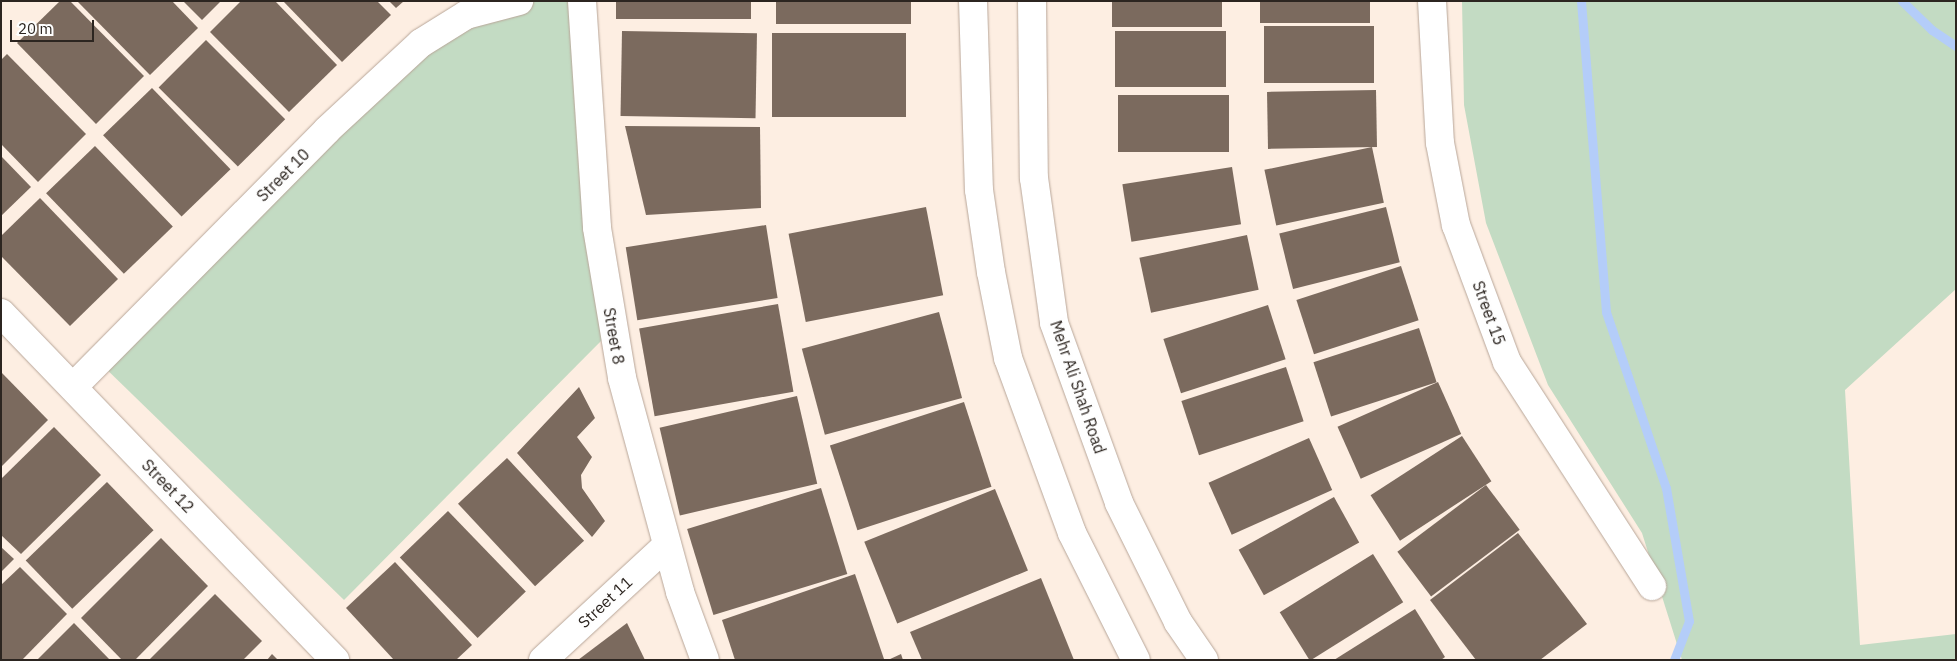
<!DOCTYPE html>
<style>
body{margin:0}
#map{position:relative;width:1957px;height:661px;overflow:hidden;background:#fdeee2;font-family:"IBM Plex Sans",sans-serif}
div>[style]{position:absolute}
.green>*{inset:0;background:#c3dbc3}
.stream>*{height:9px;margin:-4.5px;padding:0 4.5px;transform-origin:4.5px;border-radius:4.5px;background:#b4cdf9}
.building>*{inset:0;background:#7b6a5e;transform-origin:0 0}
.roads{filter:drop-shadow(0 0 1px #b8a699) drop-shadow(0 0 1px #b8a699)}
.street>*{height:28px;margin:-14px;padding:0 14px;transform-origin:14px;border-radius:14px;background:#fff}
.secondary>*{height:28px;margin:-14px;padding:0 14px;transform-origin:14px;border-radius:14px;background:#fff}
span{translate:-50% -50%;white-space:nowrap;text-align:center;line-height:1.15;-webkit-text-stroke:5px #fefefe;paint-order:stroke}
.street-label{font-size:16px;color:#2c2520}
.frame{position:absolute;inset:0;border:2px solid #2c2520;pointer-events:none}
.scale{position:absolute;left:10px;top:20px;width:84px;height:22px;box-sizing:border-box;border:2px solid #2c2520;border-top:0;padding-left:6px;font-size:15px;line-height:18px;white-space:nowrap;color:#2c2520;-webkit-text-stroke:4px #fefefe;paint-order:stroke}
</style>
<div id="map">
<div class="green">
<div style="clip-path:polygon(519px 1px,581px 1px,604px 338px,344px 600px,98px 361px,421px 43px)"></div>
<div style="clip-path:polygon(1462px 1px,1956px 1px,1956px 289px,1845px 390px,1860px 645px,1956px 634px,1956px 660px,1682px 660px,1642px 533px,1548px 385px,1486px 223px,1464px 105px)"></div>
</div>
<div class="stream">
<div style="left:1581px;top:1px;width:312px;rotate:85.4deg"></div>
<div style="left:1606px;top:312px;width:186px;rotate:71.2deg"></div>
<div style="left:1666px;top:488px;width:135px;rotate:80.2deg"></div>
<div style="left:1689px;top:621px;width:42px;rotate:111deg"></div>
<div style="left:1902px;top:1px;width:42px;rotate:44deg"></div>
<div style="left:1932px;top:30px;width:29px;rotate:34deg"></div>
</div>
<div class="building">
<div style="clip-path:polygon(60px 1px,70px 1px,144px 76px,96px 124px,17px 43px)"></div>
<div style="clip-path:polygon(77px 1px,172px 1px,198px 28px,150px 75px)"></div>
<div style="clip-path:polygon(183px 1px,221px 1px,202px 20px)"></div>
<div style="clip-path:polygon(241px 1px,275px 1px,337px 65px,289px 112px,210px 32px)"></div>
<div style="clip-path:polygon(283px 1px,377px 1px,391px 15px,342px 62px)"></div>
<div style="clip-path:polygon(389px 1px,404px 1px,396px 8px)"></div>
<div style="left:616px;top:1px;width:135px;height:18px"></div>
<div style="left:776px;top:1px;width:135px;height:23px"></div>
<div style="left:1112px;top:1px;width:110px;height:26px"></div>
<div style="left:1260px;top:1px;width:110px;height:22px"></div>
<div style="left:1374px;top:26px;width:57px;height:110px;rotate:90deg"></div>
<div style="left:622px;top:31px;width:135px;height:85px;rotate:1deg"></div>
<div style="left:1226px;top:31px;width:56px;height:111px;rotate:90deg"></div>
<div style="left:772px;top:33px;width:134px;height:84px"></div>
<div style="left:206px;top:40px;width:112px;height:67px;rotate:45deg"></div>
<div style="clip-path:polygon(7px 54px,86px 134px,38px 182px,1px 144px,1px 60px)"></div>
<div style="left:152px;top:88px;width:113px;height:68px;rotate:46deg"></div>
<div style="left:1376px;top:90px;width:57px;height:109px;rotate:89deg"></div>
<div style="left:1229px;top:95px;width:57px;height:111px;rotate:90deg"></div>
<div style="clip-path:polygon(625px 126px,760px 127px,761px 208px,646px 215px)"></div>
<div style="left:95px;top:146px;width:112px;height:68px;rotate:46deg"></div>
<div style="left:1372px;top:147px;width:57px;height:110px;rotate:78deg"></div>
<div style="clip-path:polygon(1px 156px,31px 187px,1px 216px)"></div>
<div style="left:1232px;top:167px;width:58px;height:111px;rotate:81deg"></div>
<div style="clip-path:polygon(40px 198px,118px 279px,70px 326px,1px 256px,1px 236px)"></div>
<div style="left:926px;top:207px;width:90px;height:140px;rotate:79deg"></div>
<div style="left:1386px;top:207px;width:57px;height:110px;rotate:76deg"></div>
<div style="left:766px;top:225px;width:74px;height:142px;rotate:81deg"></div>
<div style="left:1247px;top:235px;width:56px;height:110px;rotate:78deg"></div>
<div style="left:1401px;top:266px;width:57px;height:110px;rotate:72deg"></div>
<div style="left:778px;top:304px;width:89px;height:141px;rotate:80deg"></div>
<div style="left:1268px;top:305px;width:57px;height:110px;rotate:72deg"></div>
<div style="left:939px;top:312px;width:89px;height:142px;rotate:75deg"></div>
<div style="left:1419px;top:328px;width:57px;height:111px;rotate:72deg"></div>
<div style="left:1286px;top:367px;width:57px;height:110px;rotate:72deg"></div>
<div style="clip-path:polygon(1px 372px,48px 420px,1px 467px)"></div>
<div style="left:1438px;top:382px;width:57px;height:110px;rotate:66deg"></div>
<div style="clip-path:polygon(579px 387px,595px 418px,577px 437px,592px 457px,581px 475px,582px 488px,605px 521px,592px 537px,517px 453px)"></div>
<div style="left:797px;top:396px;width:90px;height:141px;rotate:77deg"></div>
<div style="left:964px;top:402px;width:89px;height:141px;rotate:72deg"></div>
<div style="clip-path:polygon(54px 427px,101px 475px,21px 554px,1px 535px,1px 479px)"></div>
<div style="left:1462px;top:436px;width:54px;height:109px;rotate:57deg"></div>
<div style="left:1309px;top:438px;width:57px;height:110px;rotate:66deg"></div>
<div style="left:507px;top:458px;width:113px;height:67px;rotate:47deg"></div>
<div style="left:107px;top:482px;width:67px;height:113px;rotate:46deg"></div>
<div style="left:1486px;top:485px;width:56px;height:111px;rotate:53deg"></div>
<div style="left:821px;top:488px;width:90px;height:140px;rotate:73deg"></div>
<div style="left:995px;top:489px;width:88px;height:141px;rotate:68deg"></div>
<div style="left:1334px;top:497px;width:52px;height:109px;rotate:61deg"></div>
<div style="left:448px;top:511px;width:112px;height:67px;rotate:46deg"></div>
<div style="clip-path:polygon(1518px 533px,1587px 624px,1540px 660px,1476px 660px,1430px 600px)"></div>
<div style="clip-path:polygon(161px 538px,208px 586px,135px 660px,122px 660px,81px 618px)"></div>
<div style="clip-path:polygon(1px 547px,14px 559px,1px 572px)"></div>
<div style="left:1373px;top:554px;width:57px;height:110px;rotate:58deg"></div>
<div style="clip-path:polygon(395px 562px,472px 645px,456px 660px,394px 660px,346px 608px)"></div>
<div style="clip-path:polygon(20px 567px,67px 614px,22px 660px,1px 660px,1px 585px)"></div>
<div style="clip-path:polygon(855px 574px,884px 659px,735px 660px,722px 620px)"></div>
<div style="clip-path:polygon(1041px 578px,1074px 660px,922px 660px,910px 632px)"></div>
<div style="clip-path:polygon(215px 594px,262px 641px,243px 660px,149px 660px)"></div>
<div style="clip-path:polygon(1415px 609px,1445px 657px,1441px 660px,1334px 660px)"></div>
<div style="clip-path:polygon(74px 623px,110px 660px,37px 660px)"></div>
<div style="clip-path:polygon(627px 623px,645px 660px,578px 660px)"></div>
<div style="clip-path:polygon(272px 654px,278px 660px,267px 660px)"></div>
<div style="clip-path:polygon(901px 654px,903px 660px,888px 660px)"></div>
</div>
<div class="roads">
<div class="street">
<div style="left:582px;top:1px;width:227px;rotate:86.2deg"></div>
<div style="left:597px;top:228px;width:152px;rotate:80.5deg"></div>
<div style="left:622px;top:378px;width:222px;rotate:74.8deg"></div>
<div style="left:680px;top:592px;width:72px;rotate:69.8deg"></div>
<div style="left:1432px;top:1px;width:142px;rotate:86.8deg"></div>
<div style="left:1440px;top:143px;width:84px;rotate:79deg"></div>
<div style="left:1456px;top:225px;width:146px;rotate:69.6deg"></div>
<div style="left:1507px;top:362px;width:267px;rotate:57.1deg"></div>
<div style="left:1px;top:313px;width:482px;rotate:46.1deg"></div>
<div style="left:73px;top:387px;width:361px;rotate:-45.3deg"></div>
<div style="left:327px;top:130px;width:128px;rotate:-42.8deg"></div>
<div style="left:421px;top:43px;width:53px;rotate:-31.9deg"></div>
<div style="left:466px;top:15px;width:55px;rotate:-14.8deg"></div>
<div style="left:543px;top:660px;width:169px;rotate:-42.8deg"></div>
</div>
<div class="secondary">
<div style="left:973px;top:1px;width:189px;rotate:88.2deg"></div>
<div style="left:979px;top:190px;width:83px;rotate:81.7deg"></div>
<div style="left:991px;top:272px;width:88px;rotate:78.8deg"></div>
<div style="left:1008px;top:358px;width:186px;rotate:69.9deg"></div>
<div style="left:1072px;top:533px;width:142px;rotate:63.3deg"></div>
<div style="left:1032px;top:1px;width:177px;rotate:89.4deg"></div>
<div style="left:1034px;top:178px;width:146px;rotate:82.1deg"></div>
<div style="left:1054px;top:323px;width:191px;rotate:70.1deg"></div>
<div style="left:1119px;top:503px;width:133px;rotate:63.6deg"></div>
<div style="left:1178px;top:622px;width:46px;rotate:55.6deg"></div>
</div>
</div>
<div class="street-label">
<span style="left:283px;top:175px;rotate:-45deg">Street 10</span>
<span style="left:1489px;top:313px;rotate:70deg">Street 15</span>
<span style="left:614px;top:336px;rotate:80deg">Street 8</span>
<span style="left:1078px;top:387px;rotate:71deg">Mehr Ali Shah Road</span>
<span style="left:168px;top:486px;rotate:46deg">Street 12</span>
<span style="left:605px;top:602px;rotate:-43deg">Street 11</span>
</div>
<div class="frame"></div>
<div class="scale">20 m</div>
</div>
